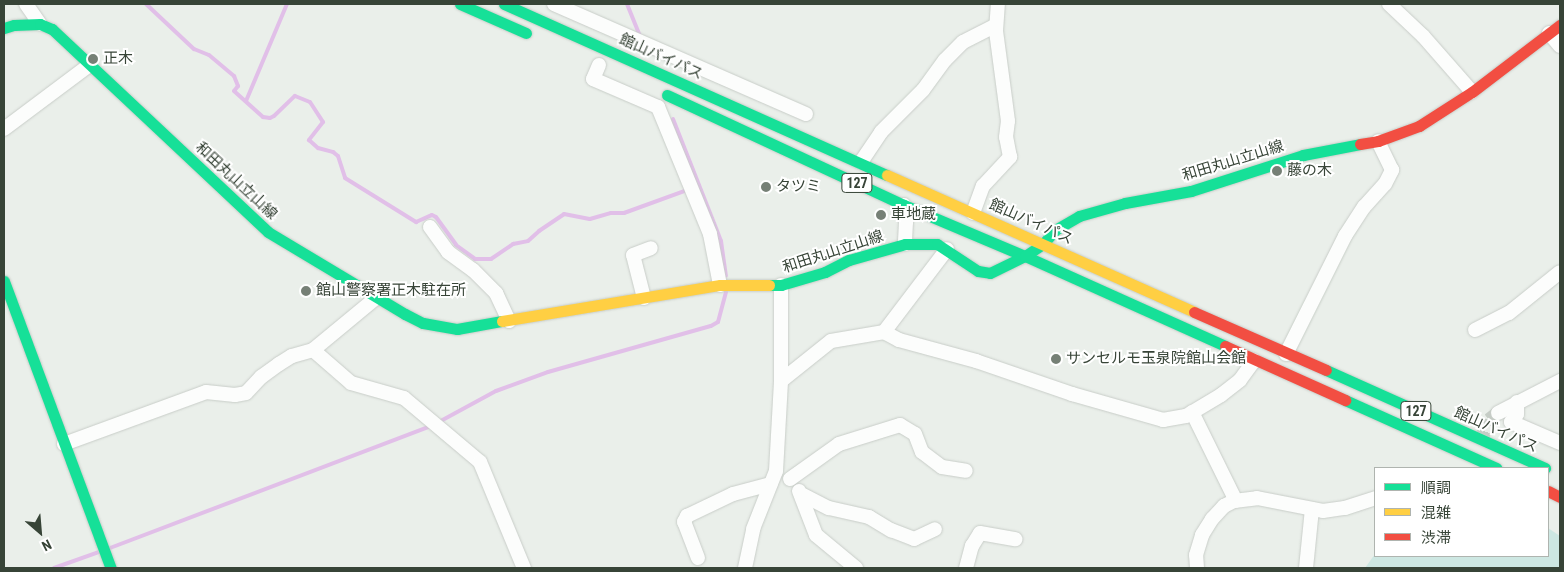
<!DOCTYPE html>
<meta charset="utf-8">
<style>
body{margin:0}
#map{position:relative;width:1564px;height:572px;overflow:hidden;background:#eaefea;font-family:"Roboto Condensed","Noto Sans JP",sans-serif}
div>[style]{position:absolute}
.green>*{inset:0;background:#cde7e2}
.stream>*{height:4px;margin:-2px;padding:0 2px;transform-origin:2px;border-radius:2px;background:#e1bfe8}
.street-tunnel>*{height:14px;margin-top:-7px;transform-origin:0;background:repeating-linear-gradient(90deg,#c6cdc6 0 14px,transparent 0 21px)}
.roads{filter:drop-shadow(0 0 1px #c8cdc8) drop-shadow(0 0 1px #c8cdc8)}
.street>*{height:14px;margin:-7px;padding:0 7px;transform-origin:7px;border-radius:7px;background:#fcfdfc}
.fast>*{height:11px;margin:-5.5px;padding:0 5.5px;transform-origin:5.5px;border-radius:5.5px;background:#16e098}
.slow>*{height:11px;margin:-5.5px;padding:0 5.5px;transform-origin:5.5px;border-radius:5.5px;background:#ffcf43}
.jam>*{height:11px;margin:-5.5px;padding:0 5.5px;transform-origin:5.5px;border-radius:5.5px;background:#f24e42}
.dots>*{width:14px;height:14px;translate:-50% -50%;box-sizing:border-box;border:2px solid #fff;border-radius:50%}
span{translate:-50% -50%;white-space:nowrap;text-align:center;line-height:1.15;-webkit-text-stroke:4px #fff;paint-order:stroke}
.shield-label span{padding:1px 4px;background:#fff;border:1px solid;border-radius:4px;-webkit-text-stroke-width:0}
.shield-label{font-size:14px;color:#374437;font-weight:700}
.street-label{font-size:15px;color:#374437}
.poi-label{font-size:15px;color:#374437}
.left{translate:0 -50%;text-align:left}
.frame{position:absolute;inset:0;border:5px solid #374437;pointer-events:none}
.legend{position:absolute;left:1374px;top:467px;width:175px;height:90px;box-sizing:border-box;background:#fff;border:1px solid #afb4af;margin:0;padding:6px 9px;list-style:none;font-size:15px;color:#374437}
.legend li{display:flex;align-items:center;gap:10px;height:25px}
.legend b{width:25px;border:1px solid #afb4af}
.north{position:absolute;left:15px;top:507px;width:50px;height:50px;-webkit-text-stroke:4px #fff;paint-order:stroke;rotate:153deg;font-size:14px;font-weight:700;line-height:20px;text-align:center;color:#374437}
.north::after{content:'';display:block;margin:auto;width:18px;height:22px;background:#374437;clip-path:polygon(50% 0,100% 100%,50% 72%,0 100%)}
</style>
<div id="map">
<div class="green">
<div style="clip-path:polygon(1548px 528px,1560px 536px,1560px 568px,1365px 568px,1375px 554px,1548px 556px)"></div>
</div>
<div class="stream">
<div style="left:146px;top:4px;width:66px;rotate:43.2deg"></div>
<div style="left:194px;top:49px;width:16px;rotate:22deg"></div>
<div style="left:209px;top:55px;width:33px;rotate:40deg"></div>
<div style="left:234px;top:76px;width:11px;rotate:68deg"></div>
<div style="left:238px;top:86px;width:6px;rotate:129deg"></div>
<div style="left:234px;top:91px;width:39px;rotate:42deg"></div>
<div style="left:263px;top:117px;width:7px;rotate:8deg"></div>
<div style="left:270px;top:118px;width:4px;rotate:-27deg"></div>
<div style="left:274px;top:116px;width:29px;rotate:-44deg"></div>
<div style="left:295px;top:96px;width:16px;rotate:22deg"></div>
<div style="left:310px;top:102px;width:24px;rotate:57deg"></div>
<div style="left:323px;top:122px;width:23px;rotate:128deg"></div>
<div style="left:309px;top:140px;width:12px;rotate:42deg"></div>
<div style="left:318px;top:148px;width:16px;rotate:15deg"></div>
<div style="left:333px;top:152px;width:6px;rotate:39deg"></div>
<div style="left:338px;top:156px;width:23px;rotate:72deg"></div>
<div style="left:345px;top:178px;width:84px;rotate:31.8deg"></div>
<div style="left:416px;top:222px;width:17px;rotate:-24deg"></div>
<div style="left:432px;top:215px;width:4px;rotate:27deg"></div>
<div style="left:436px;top:217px;width:34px;rotate:54deg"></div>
<div style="left:456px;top:245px;width:24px;rotate:36deg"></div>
<div style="left:475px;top:259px;width:16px"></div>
<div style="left:491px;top:259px;width:27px;rotate:-34deg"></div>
<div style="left:513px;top:244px;width:15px;rotate:-11deg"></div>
<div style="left:528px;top:241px;width:15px;rotate:-42deg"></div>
<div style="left:539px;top:231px;width:30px;rotate:-34deg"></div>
<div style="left:564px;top:214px;width:26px;rotate:11deg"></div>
<div style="left:590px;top:219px;width:22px;rotate:-16deg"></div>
<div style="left:611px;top:213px;width:13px"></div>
<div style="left:624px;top:213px;width:64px;rotate:-20.1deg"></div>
<div style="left:627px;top:4px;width:37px;rotate:68deg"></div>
<div style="left:246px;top:101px;width:105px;rotate:-67.1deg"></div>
<div style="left:673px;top:119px;width:131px;rotate:68.5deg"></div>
<div style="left:721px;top:241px;width:35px;rotate:82deg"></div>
<div style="left:437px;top:423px;width:67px;rotate:-28.5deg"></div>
<div style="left:496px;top:391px;width:55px;rotate:-20.1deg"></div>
<div style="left:548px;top:372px;width:169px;rotate:-15.8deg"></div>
<div style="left:711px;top:326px;width:8px;rotate:-30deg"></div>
<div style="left:718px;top:322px;width:31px;rotate:-75deg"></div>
<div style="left:110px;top:548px;width:343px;rotate:-20.8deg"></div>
<div style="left:54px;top:568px;width:48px;rotate:-19.6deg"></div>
</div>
<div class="street-tunnel">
<div style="left:1479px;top:444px;width:26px;rotate:-67deg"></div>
<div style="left:1489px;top:420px;width:11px;rotate:-38deg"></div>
</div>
<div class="roads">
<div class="street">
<div style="left:26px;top:4px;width:24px;rotate:55deg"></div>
<div style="left:554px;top:4px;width:275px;rotate:23.6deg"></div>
<div style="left:1389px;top:4px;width:47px;rotate:43.3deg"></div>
<div style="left:1423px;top:36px;width:74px;rotate:48.8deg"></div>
<div style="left:1549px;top:33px;width:17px;rotate:50deg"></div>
<div style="left:599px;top:65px;width:15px;rotate:113deg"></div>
<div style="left:593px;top:79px;width:71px;rotate:23.3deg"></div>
<div style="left:658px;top:107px;width:137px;rotate:67.7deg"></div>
<div style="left:710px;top:234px;width:52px;rotate:78.9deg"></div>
<div style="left:4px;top:129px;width:109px;rotate:-36.8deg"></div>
<div style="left:861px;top:162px;width:36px;rotate:-56deg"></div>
<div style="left:881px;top:132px;width:59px;rotate:-45deg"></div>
<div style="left:923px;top:90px;width:37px;rotate:-54deg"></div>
<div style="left:945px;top:60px;width:25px;rotate:-45deg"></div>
<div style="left:963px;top:42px;width:37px;rotate:-27deg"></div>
<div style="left:904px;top:205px;width:17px;rotate:83deg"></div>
<div style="left:906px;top:222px;width:22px;rotate:93deg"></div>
<div style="left:973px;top:213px;width:29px;rotate:-70deg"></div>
<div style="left:983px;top:186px;width:40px;rotate:-47deg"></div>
<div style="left:1010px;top:157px;width:20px;rotate:-101deg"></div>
<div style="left:1006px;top:137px;width:16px;rotate:-83deg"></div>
<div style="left:1008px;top:121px;width:91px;rotate:-97.6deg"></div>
<div style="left:996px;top:31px;width:27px;rotate:-86deg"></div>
<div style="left:430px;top:227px;width:31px;rotate:54deg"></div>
<div style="left:448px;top:252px;width:31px;rotate:36deg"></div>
<div style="left:473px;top:270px;width:33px;rotate:45deg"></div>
<div style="left:496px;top:293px;width:31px;rotate:65deg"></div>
<div style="left:644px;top:298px;width:44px;rotate:-104.3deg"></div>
<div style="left:633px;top:255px;width:19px;rotate:-21deg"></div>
<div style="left:1475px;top:330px;width:38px;rotate:-27deg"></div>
<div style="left:1509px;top:313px;width:65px;rotate:-38.8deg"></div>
<div style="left:884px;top:332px;width:104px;rotate:-52.8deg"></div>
<div style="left:313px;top:350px;width:50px;rotate:41deg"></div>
<div style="left:351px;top:383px;width:55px;rotate:15.8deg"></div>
<div style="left:404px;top:398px;width:99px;rotate:40.1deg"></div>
<div style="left:480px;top:462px;width:115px;rotate:67.5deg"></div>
<div style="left:1286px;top:354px;width:132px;rotate:-63.4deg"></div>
<div style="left:1345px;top:236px;width:35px;rotate:-57deg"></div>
<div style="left:1364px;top:207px;width:31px;rotate:-48deg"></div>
<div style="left:1385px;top:184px;width:16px;rotate:-63deg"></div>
<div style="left:1392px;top:170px;width:32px;rotate:-116deg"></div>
<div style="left:781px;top:381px;width:64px;rotate:-38.7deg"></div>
<div style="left:831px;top:341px;width:54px;rotate:-9.6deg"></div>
<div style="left:884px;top:332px;width:17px;rotate:28deg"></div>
<div style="left:899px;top:340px;width:80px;rotate:15.3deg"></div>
<div style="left:976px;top:361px;width:102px;rotate:19deg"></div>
<div style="left:1072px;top:394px;width:95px;rotate:15.9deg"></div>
<div style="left:1163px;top:420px;width:23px;rotate:-10deg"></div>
<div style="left:1186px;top:416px;width:41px;rotate:-31deg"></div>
<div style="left:1221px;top:395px;width:24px;rotate:-38deg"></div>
<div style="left:1240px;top:380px;width:24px;rotate:-54deg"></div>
<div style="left:1517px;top:402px;width:12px;rotate:90deg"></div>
<div style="left:1517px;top:414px;width:10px;rotate:127deg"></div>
<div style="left:1511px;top:422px;width:53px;rotate:23.2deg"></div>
<div style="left:1192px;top:412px;width:99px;rotate:63.7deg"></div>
<div style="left:1498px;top:413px;width:70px;rotate:-27.3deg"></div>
<div style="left:64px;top:444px;width:151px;rotate:-20.1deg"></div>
<div style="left:206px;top:392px;width:29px;rotate:6deg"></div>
<div style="left:235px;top:395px;width:11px;rotate:-10deg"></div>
<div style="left:246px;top:393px;width:22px;rotate:-47deg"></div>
<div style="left:261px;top:377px;width:22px;rotate:-36deg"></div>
<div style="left:279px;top:364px;width:15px;rotate:-32deg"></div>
<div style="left:292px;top:356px;width:22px;rotate:-16deg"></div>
<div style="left:313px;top:350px;width:83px;rotate:-39.6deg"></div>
<div style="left:790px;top:479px;width:60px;rotate:-35.5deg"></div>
<div style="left:839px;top:444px;width:64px;rotate:-17.3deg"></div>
<div style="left:900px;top:425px;width:17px;rotate:31deg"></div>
<div style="left:915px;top:434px;width:19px;rotate:69deg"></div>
<div style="left:922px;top:452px;width:25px;rotate:37deg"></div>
<div style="left:942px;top:467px;width:24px;rotate:9deg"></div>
<div style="left:799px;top:491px;width:47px;rotate:68.9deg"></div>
<div style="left:816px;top:535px;width:52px;rotate:39.5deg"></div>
<div style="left:803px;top:495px;width:29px;rotate:27deg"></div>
<div style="left:829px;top:508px;width:41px;rotate:12.7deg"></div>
<div style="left:869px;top:517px;width:26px;rotate:31deg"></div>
<div style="left:891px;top:530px;width:25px;rotate:21deg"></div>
<div style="left:914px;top:539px;width:23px;rotate:-25deg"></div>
<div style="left:698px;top:558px;width:39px;rotate:-111deg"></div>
<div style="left:684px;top:522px;width:7px;rotate:-63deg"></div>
<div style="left:687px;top:516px;width:51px;rotate:-25.6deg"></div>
<div style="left:733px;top:494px;width:39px;rotate:-15deg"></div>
<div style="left:745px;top:568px;width:40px;rotate:-78deg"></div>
<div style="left:753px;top:529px;width:62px;rotate:-68.4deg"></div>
<div style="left:776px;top:471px;width:90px;rotate:-86.8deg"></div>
<div style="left:781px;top:381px;width:96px;rotate:-90deg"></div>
<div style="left:966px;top:568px;width:23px;rotate:-75deg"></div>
<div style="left:972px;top:546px;width:15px;rotate:-58deg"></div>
<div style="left:980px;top:533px;width:36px;rotate:10deg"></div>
<div style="left:1197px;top:568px;width:13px;rotate:-94deg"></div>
<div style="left:1196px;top:555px;width:21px;rotate:-73deg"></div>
<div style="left:1202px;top:535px;width:19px;rotate:-58deg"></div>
<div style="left:1212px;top:519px;width:18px;rotate:-47deg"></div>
<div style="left:1224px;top:506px;width:11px;rotate:-27deg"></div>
<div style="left:1234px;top:501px;width:23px;rotate:-7deg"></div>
<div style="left:1257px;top:498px;width:67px;rotate:11.1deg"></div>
<div style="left:1323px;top:511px;width:22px;rotate:-8deg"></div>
<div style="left:1345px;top:508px;width:32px;rotate:-18deg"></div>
<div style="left:1306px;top:568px;width:59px;rotate:-84.2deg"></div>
</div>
<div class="fast">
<div style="left:460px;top:4px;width:72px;rotate:23.7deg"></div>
<div style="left:504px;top:4px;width:419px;rotate:24.1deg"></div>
<div style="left:4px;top:28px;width:10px;rotate:-17deg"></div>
<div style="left:14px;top:25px;width:26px;rotate:-2deg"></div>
<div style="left:40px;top:24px;width:13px;rotate:23deg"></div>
<div style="left:52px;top:29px;width:296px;rotate:43.2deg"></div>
<div style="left:268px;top:232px;width:160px;rotate:30.9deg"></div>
<div style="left:405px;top:314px;width:20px;rotate:27deg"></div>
<div style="left:423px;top:323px;width:35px;rotate:10deg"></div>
<div style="left:457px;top:329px;width:46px;rotate:-10.1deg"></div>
<div style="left:667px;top:95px;width:261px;rotate:24.9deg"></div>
<div style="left:904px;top:205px;width:131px;rotate:22.9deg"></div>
<div style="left:1025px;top:256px;width:219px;rotate:24.2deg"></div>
<div style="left:4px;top:281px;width:306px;rotate:69.6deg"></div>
<div style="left:769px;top:285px;width:12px"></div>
<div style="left:781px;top:285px;width:46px;rotate:-16.5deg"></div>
<div style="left:825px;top:272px;width:27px;rotate:-27deg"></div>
<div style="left:849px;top:260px;width:58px;rotate:-15.9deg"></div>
<div style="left:905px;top:244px;width:32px"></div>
<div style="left:937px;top:244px;width:49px;rotate:33.4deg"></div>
<div style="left:978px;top:271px;width:12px;rotate:9deg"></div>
<div style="left:990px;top:273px;width:39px;rotate:-26deg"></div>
<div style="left:1025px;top:256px;width:22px;rotate:-34deg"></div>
<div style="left:1043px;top:244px;width:18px;rotate:-49deg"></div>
<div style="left:1055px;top:230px;width:28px;rotate:-30deg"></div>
<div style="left:1079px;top:216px;width:48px;rotate:-15.8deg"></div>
<div style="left:1125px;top:203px;width:67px;rotate:-10.3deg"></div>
<div style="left:1191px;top:191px;width:118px;rotate:-17.8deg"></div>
<div style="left:1303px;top:155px;width:58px;rotate:-10.9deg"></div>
<div style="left:1326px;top:370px;width:240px;rotate:24.1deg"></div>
<div style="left:1345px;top:400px;width:166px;rotate:24.2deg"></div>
</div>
<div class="slow">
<div style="left:887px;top:175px;width:336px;rotate:24deg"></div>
<div style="left:502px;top:321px;width:221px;rotate:-9.4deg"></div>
<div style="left:720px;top:285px;width:49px"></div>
</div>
<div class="jam">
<div style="left:1360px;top:144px;width:18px;rotate:-9deg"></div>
<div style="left:1378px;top:141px;width:44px;rotate:-20.1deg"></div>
<div style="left:1419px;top:126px;width:63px;rotate:-32.7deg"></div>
<div style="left:1472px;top:92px;width:111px;rotate:-37.3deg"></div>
<div style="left:1194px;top:312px;width:144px;rotate:23.7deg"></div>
<div style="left:1225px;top:346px;width:132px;rotate:24.2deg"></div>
<div style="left:1548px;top:491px;width:13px;rotate:27deg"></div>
</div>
</div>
<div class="dots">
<div style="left:93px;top:59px;background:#768076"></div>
<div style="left:1277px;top:171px;background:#768076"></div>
<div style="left:766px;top:187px;background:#768076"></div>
<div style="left:881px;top:215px;background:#768076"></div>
<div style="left:306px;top:291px;background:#768076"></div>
<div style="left:1056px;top:359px;background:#768076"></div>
</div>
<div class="shield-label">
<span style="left:857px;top:183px">127</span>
<span style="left:1416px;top:411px">127</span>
</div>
<div class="street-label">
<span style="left:661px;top:57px;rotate:24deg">館山バイパス</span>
<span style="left:1233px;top:161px;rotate:-17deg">和田丸山立山線</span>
<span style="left:236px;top:181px;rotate:43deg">和田丸山立山線</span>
<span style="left:1031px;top:222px;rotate:24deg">館山バイパス</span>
<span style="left:833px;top:252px;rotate:-18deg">和田丸山立山線</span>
<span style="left:1496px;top:430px;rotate:24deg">館山バイパス</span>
</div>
<div class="poi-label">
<span class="left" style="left:103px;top:59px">正木</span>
<span class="left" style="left:1287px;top:171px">藤の木</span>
<span class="left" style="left:776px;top:187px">タツミ</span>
<span class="left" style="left:891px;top:215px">車地蔵</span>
<span class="left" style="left:316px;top:291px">館山警察署正木駐在所</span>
<span class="left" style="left:1066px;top:359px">サンセルモ玉泉院館山会館</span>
</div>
<div class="frame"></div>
<ul class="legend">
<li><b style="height:6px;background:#16e098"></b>順調</li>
<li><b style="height:6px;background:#ffcf43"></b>混雑</li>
<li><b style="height:6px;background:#f24e42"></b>渋滞</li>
</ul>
<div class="north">N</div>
</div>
